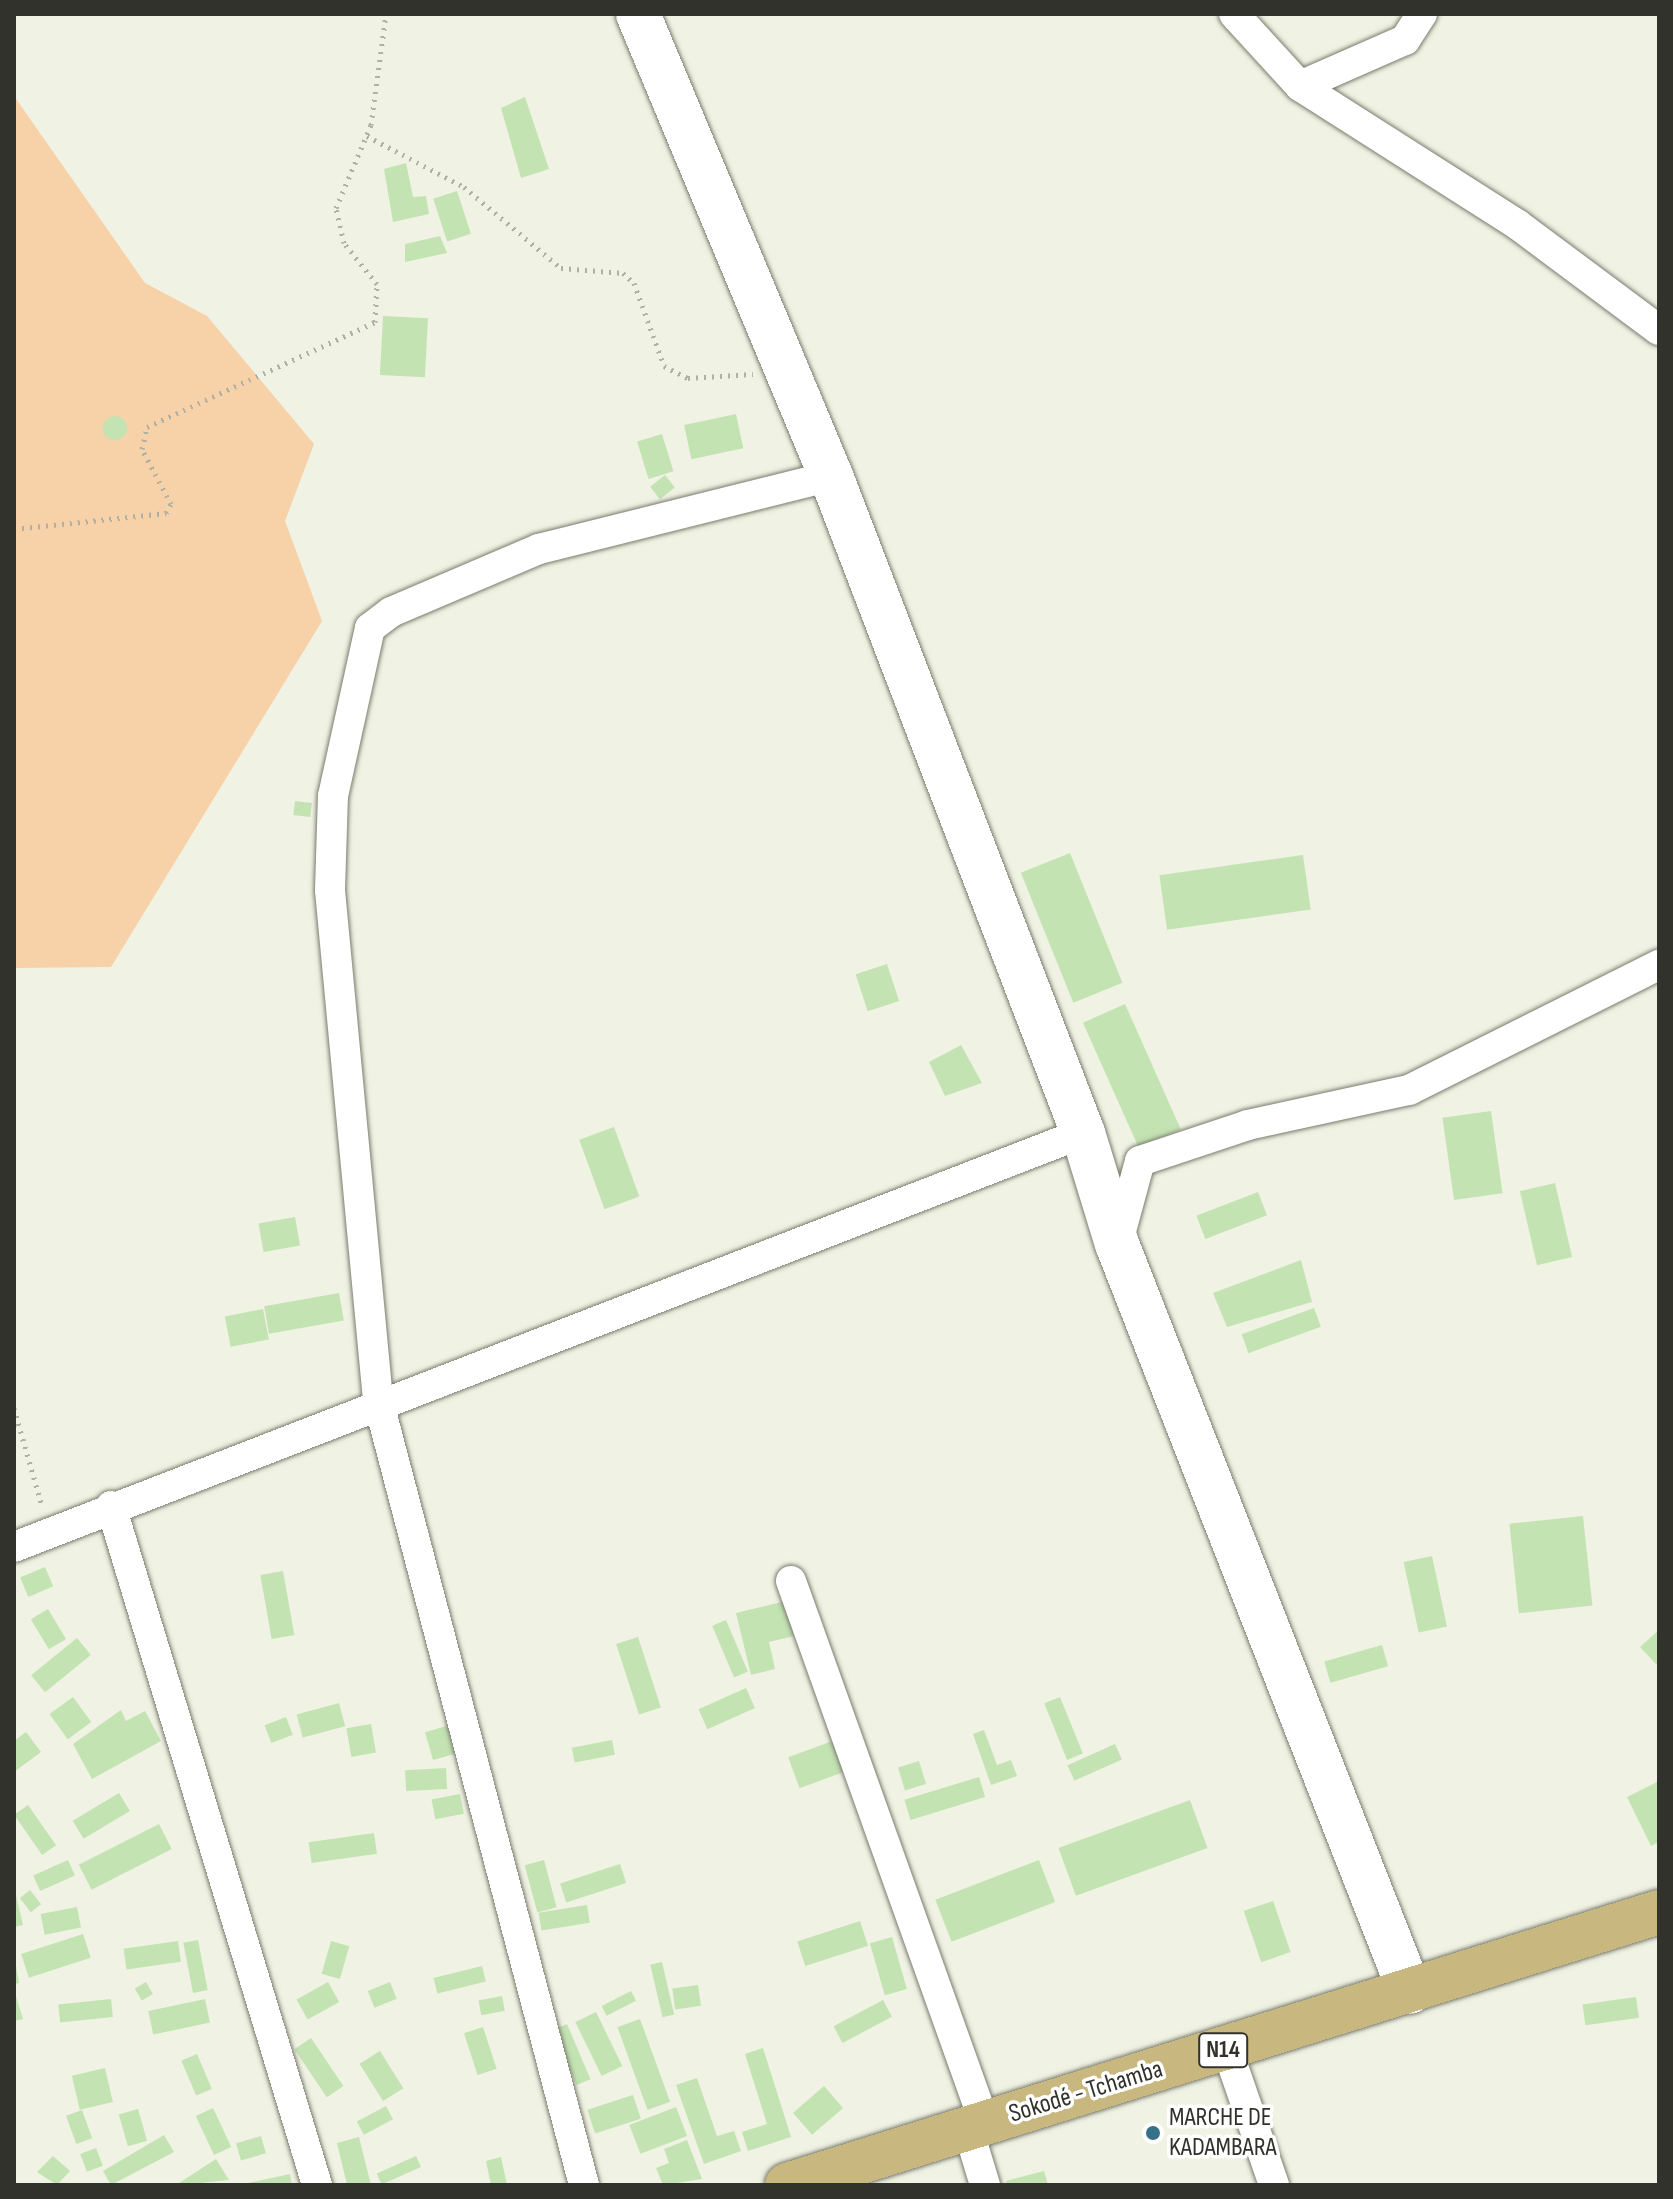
<!DOCTYPE html>
<meta charset="utf-8">
<style>
body{margin:0}
#map{position:relative;width:1673px;height:2199px;overflow:hidden;background:#f0f2e3;font-family:"Sofia Sans Condensed",sans-serif}
div>[style]{position:absolute}
.green>*{inset:0;background:#f7d1a8}
.building>*{inset:0;background:#c3e3b3;transform-origin:0 0}
.round{border-radius:50%}
.path>*{height:5px;margin-top:-2.5px;transform-origin:0;background:repeating-linear-gradient(90deg,#b0b1a5 0 2px,transparent 0 8px)}
.roads{filter:drop-shadow(0 0 2px #7a7c6e) drop-shadow(0 0 2px #7a7c6e)}
.street>*{height:30px;margin:-15px;padding:0 15px;transform-origin:15px;border-radius:15px;background:#fff}
.secondary>*{height:44px;margin:-22px;padding:0 22px;transform-origin:22px;border-radius:22px;background:#fff}
.primary>*{height:44px;margin:-22px;padding:0 22px;transform-origin:22px;border-radius:22px;background:#c8b77e}
.dots>*{width:22px;height:22px;translate:-50% -50%;box-sizing:border-box;border:4px solid #fff;border-radius:50%}
span{translate:-50% -50%;white-space:nowrap;text-align:center;line-height:1.15;-webkit-text-stroke:7px #fff;paint-order:stroke}
.shield-label span{padding:2px 6px;background:#fff;border:2px solid;border-radius:6px;-webkit-text-stroke-width:0}
.shield-label{font-size:24px;color:#31322c;font-weight:700}
.street-label{font-size:26px;color:#31322c}
.poi-label{font-size:26px;color:#31322c}
.left{translate:0 -50%;text-align:left}
.frame{position:absolute;inset:0;border:16px solid #31322c;pointer-events:none}
</style>
<div id="map">
<div class="green">
<div style="clip-path:polygon(14px 96px,145px 283px,207px 316px,314px 444px,285px 521px,322px 621px,111px 967px,14px 968px)"></div>
</div>
<div class="building">
<div style="clip-path:polygon(525px 97px,549px 169px,521px 178px,501px 108px)"></div>
<div style="clip-path:polygon(406px 163px,413px 197px,426px 196px,429px 214px,393px 222px,384px 169px)"></div>
<div style="left:457px;top:191px;width:45px;height:25px;rotate:72deg"></div>
<div style="clip-path:polygon(440px 236px,447px 253px,405px 262px,405px 244px)"></div>
<div style="left:383px;top:316px;width:45px;height:59px;rotate:3deg"></div>
<div style="left:736px;top:414px;width:35px;height:53px;rotate:78deg"></div>
<div class="round" style="left:103px;top:416px;width:24px;height:24px"></div>
<div style="left:662px;top:434px;width:39px;height:26px;rotate:73deg"></div>
<div style="left:665px;top:475px;width:16px;height:19px;rotate:52deg"></div>
<div style="left:295px;top:801px;width:17px;height:14px;rotate:7deg"></div>
<div style="left:1070px;top:853px;width:140px;height:53px;rotate:68deg"></div>
<div style="left:1303px;top:855px;width:55px;height:145px;rotate:82deg"></div>
<div style="left:887px;top:964px;width:39px;height:33px;rotate:72deg"></div>
<div style="left:1125px;top:1004px;width:137px;height:46px;rotate:66deg"></div>
<div style="clip-path:polygon(961px 1045px,982px 1083px,945px 1096px,929px 1062px)"></div>
<div style="left:1491px;top:1111px;width:83px;height:49px;rotate:82deg"></div>
<div style="left:614px;top:1127px;width:74px;height:37px;rotate:70deg"></div>
<div style="left:1555px;top:1183px;width:76px;height:36px;rotate:77deg"></div>
<div style="left:1258px;top:1192px;width:25px;height:66px;rotate:69deg"></div>
<div style="left:295px;top:1217px;width:29px;height:37px;rotate:80deg"></div>
<div style="clip-path:polygon(1301px 1260px,1312px 1302px,1227px 1327px,1213px 1293px)"></div>
<div style="left:339px;top:1293px;width:28px;height:76px;rotate:80deg"></div>
<div style="left:1314px;top:1308px;width:20px;height:77px;rotate:70deg"></div>
<div style="left:263px;top:1309px;width:31px;height:39px;rotate:79deg"></div>
<div style="left:1583px;top:1516px;width:90px;height:74px;rotate:84deg"></div>
<div style="left:1432px;top:1556px;width:72px;height:29px;rotate:78deg"></div>
<div style="left:45px;top:1567px;width:21px;height:27px;rotate:67deg"></div>
<div style="left:283px;top:1571px;width:65px;height:23px;rotate:80deg"></div>
<div style="clip-path:polygon(786px 1601px,794px 1636px,769px 1642px,775px 1669px,751px 1675px,736px 1613px)"></div>
<div style="left:48px;top:1609px;width:35px;height:20px;rotate:59deg"></div>
<div style="left:726px;top:1620px;width:56px;height:15px;rotate:67deg"></div>
<div style="clip-path:polygon(1659px 1630px,1659px 1662px,1656px 1664px,1640px 1647px)"></div>
<div style="left:638px;top:1637px;width:74px;height:23px;rotate:72deg"></div>
<div style="left:77px;top:1638px;width:22px;height:59px;rotate:51deg"></div>
<div style="left:1382px;top:1645px;width:22px;height:60px;rotate:74deg"></div>
<div style="left:746px;top:1688px;width:22px;height:52px;rotate:66deg"></div>
<div style="left:73px;top:1697px;width:31px;height:29px;rotate:54deg"></div>
<div style="left:1060px;top:1697px;width:61px;height:17px;rotate:68deg"></div>
<div style="left:339px;top:1703px;width:24px;height:44px;rotate:75deg"></div>
<div style="clip-path:polygon(121px 1710px,126px 1721px,145px 1711px,161px 1741px,92px 1779px,73px 1744px)"></div>
<div style="left:286px;top:1717px;width:19px;height:23px;rotate:69deg"></div>
<div style="left:371px;top:1724px;width:29px;height:25px;rotate:80deg"></div>
<div style="left:450px;top:1725px;width:29px;height:26px;rotate:74deg"></div>
<div style="clip-path:polygon(984px 1730px,997px 1765px,1011px 1760px,1017px 1776px,991px 1785px,973px 1734px)"></div>
<div style="clip-path:polygon(26px 1732px,41px 1752px,14px 1772px,14px 1741px)"></div>
<div style="left:838px;top:1739px;width:33px;height:53px;rotate:70deg"></div>
<div style="left:612px;top:1740px;width:15px;height:41px;rotate:79deg"></div>
<div style="left:1115px;top:1744px;width:17px;height:52px;rotate:66deg"></div>
<div style="left:919px;top:1761px;width:24px;height:22px;rotate:73deg"></div>
<div style="left:446px;top:1768px;width:21px;height:41px;rotate:87deg"></div>
<div style="left:979px;top:1777px;width:21px;height:78px;rotate:73deg"></div>
<div style="clip-path:polygon(1659px 1781px,1659px 1842px,1651px 1846px,1627px 1797px)"></div>
<div style="left:119px;top:1793px;width:21px;height:54px;rotate:59deg"></div>
<div style="left:460px;top:1794px;width:20px;height:29px;rotate:79deg"></div>
<div style="left:1190px;top:1800px;width:51px;height:140px;rotate:70deg"></div>
<div style="left:28px;top:1805px;width:49px;height:17px;rotate:55deg"></div>
<div style="left:159px;top:1824px;width:28px;height:90px;rotate:63deg"></div>
<div style="left:374px;top:1833px;width:21px;height:66px;rotate:82deg"></div>
<div style="left:68px;top:1860px;width:17px;height:38px;rotate:66deg"></div>
<div style="left:544px;top:1860px;width:49px;height:20px;rotate:75deg"></div>
<div style="left:1039px;top:1860px;width:45px;height:111px;rotate:69deg"></div>
<div style="left:620px;top:1864px;width:20px;height:63px;rotate:72deg"></div>
<div style="clip-path:polygon(14px 1887px,23px 1925px,14px 1927px)"></div>
<div style="left:30px;top:1890px;width:18px;height:13px;rotate:52deg"></div>
<div style="left:1273px;top:1901px;width:54px;height:31px;rotate:71deg"></div>
<div style="left:587px;top:1905px;width:18px;height:49px;rotate:81deg"></div>
<div style="left:77px;top:1907px;width:21px;height:37px;rotate:79deg"></div>
<div style="left:860px;top:1921px;width:26px;height:66px;rotate:72deg"></div>
<div style="left:83px;top:1934px;width:25px;height:65px;rotate:72deg"></div>
<div style="left:892px;top:1937px;width:54px;height:23px;rotate:74deg"></div>
<div style="left:198px;top:1940px;width:51px;height:15px;rotate:79deg"></div>
<div style="left:178px;top:1941px;width:21px;height:55px;rotate:82deg"></div>
<div style="left:331px;top:1941px;width:19px;height:34px;rotate:16deg"></div>
<div style="clip-path:polygon(14px 1954px,19px 1983px,14px 1984px)"></div>
<div style="left:662px;top:1962px;width:54px;height:12px;rotate:77deg"></div>
<div style="left:482px;top:1966px;width:16px;height:50px;rotate:76deg"></div>
<div style="left:146px;top:1982px;width:14px;height:13px;rotate:60deg"></div>
<div style="left:328px;top:1982px;width:23px;height:36px;rotate:61deg"></div>
<div style="left:390px;top:1982px;width:18px;height:24px;rotate:68deg"></div>
<div style="left:698px;top:1985px;width:21px;height:26px;rotate:82deg"></div>
<div style="clip-path:polygon(14px 1990px,23px 2019px,14px 2021px)"></div>
<div style="left:631px;top:1991px;width:11px;height:33px;rotate:63deg"></div>
<div style="left:502px;top:1996px;width:15px;height:24px;rotate:79deg"></div>
<div style="left:1636px;top:1997px;width:21px;height:54px;rotate:82deg"></div>
<div style="left:111px;top:1999px;width:18px;height:53px;rotate:84deg"></div>
<div style="left:205px;top:1999px;width:24px;height:58px;rotate:78deg"></div>
<div style="left:883px;top:2000px;width:19px;height:56px;rotate:62deg"></div>
<div style="left:596px;top:2012px;width:60px;height:23px;rotate:64deg"></div>
<div style="left:640px;top:2019px;width:88px;height:24px;rotate:70deg"></div>
<div style="left:567px;top:2024px;width:60px;height:15px;rotate:67deg"></div>
<div style="left:483px;top:2027px;width:44px;height:20px;rotate:72deg"></div>
<div style="left:311px;top:2038px;width:58px;height:20px;rotate:56deg"></div>
<div style="clip-path:polygon(763px 2048px,791px 2137px,748px 2151px,742px 2132px,767px 2124px,745px 2054px)"></div>
<div style="left:380px;top:2051px;width:44px;height:24px;rotate:58deg"></div>
<div style="left:197px;top:2054px;width:38px;height:17px;rotate:67deg"></div>
<div style="left:105px;top:2068px;width:35px;height:34px;rotate:77deg"></div>
<div style="clip-path:polygon(697px 2078px,717px 2136px,734px 2131px,741px 2151px,704px 2164px,676px 2085px)"></div>
<div style="left:824px;top:2086px;width:29px;height:41px;rotate:49deg"></div>
<div style="left:633px;top:2095px;width:25px;height:48px;rotate:72deg"></div>
<div style="left:386px;top:2106px;width:15px;height:33px;rotate:62deg"></div>
<div style="left:676px;top:2107px;width:31px;height:50px;rotate:69deg"></div>
<div style="left:213px;top:2108px;width:43px;height:19px;rotate:65deg"></div>
<div style="left:138px;top:2109px;width:33px;height:20px;rotate:74deg"></div>
<div style="left:82px;top:2110px;width:30px;height:17px;rotate:70deg"></div>
<div style="clip-path:polygon(164px 2135px,174px 2152px,111px 2185px,103px 2171px)"></div>
<div style="left:261px;top:2136px;width:18px;height:26px;rotate:74deg"></div>
<div style="clip-path:polygon(359px 2137px,371px 2185px,347px 2185px,337px 2143px)"></div>
<div style="clip-path:polygon(687px 2140px,702px 2179px,663px 2185px,656px 2168px,669px 2163px,664px 2149px)"></div>
<div style="left:96px;top:2148px;width:19px;height:17px;rotate:69deg"></div>
<div style="clip-path:polygon(53px 2156px,70px 2171px,57px 2185px,37px 2172px)"></div>
<div style="left:416px;top:2156px;width:12px;height:43px;rotate:66deg"></div>
<div style="clip-path:polygon(501px 2157px,507px 2185px,491px 2185px,486px 2161px)"></div>
<div style="clip-path:polygon(216px 2159px,229px 2180px,180px 2185px,179px 2183px)"></div>
<div style="clip-path:polygon(1044px 2171px,1048px 2185px,1007px 2185px,1006px 2181px)"></div>
<div style="clip-path:polygon(290px 2174px,292px 2185px,243px 2185px,243px 2184px)"></div>
</div>
<div class="path">
<div style="left:367px;top:136px;width:110px;rotate:27.7deg"></div>
<div style="left:464px;top:187px;width:126px;rotate:39.9deg"></div>
<div style="left:561px;top:268px;width:62px;rotate:4.6deg"></div>
<div style="left:623px;top:273px;width:15px;rotate:42deg"></div>
<div style="left:634px;top:283px;width:88px;rotate:70.1deg"></div>
<div style="left:664px;top:366px;width:27px;rotate:27deg"></div>
<div style="left:688px;top:378px;width:65px;rotate:-3.5deg"></div>
<div style="left:14px;top:529px;width:153px;rotate:-6deg"></div>
<div style="left:166px;top:513px;width:10px;rotate:-61deg"></div>
<div style="left:171px;top:504px;width:62px;rotate:-117.8deg"></div>
<div style="left:142px;top:449px;width:23px;rotate:-77deg"></div>
<div style="left:147px;top:427px;width:251px;rotate:-24.7deg"></div>
<div style="left:375px;top:322px;width:38px;rotate:-87deg"></div>
<div style="left:377px;top:284px;width:53px;rotate:-128.8deg"></div>
<div style="left:344px;top:243px;width:36px;rotate:-103deg"></div>
<div style="left:336px;top:208px;width:90px;rotate:-67.1deg"></div>
<div style="left:371px;top:125px;width:112px;rotate:-82.3deg"></div>
<div style="left:14px;top:1408px;width:102px;rotate:74.1deg"></div>
</div>
<div class="roads">
<div class="street">
<div style="left:1234px;top:14px;width:98px;rotate:47.5deg"></div>
<div style="left:1300px;top:86px;width:259px;rotate:32.5deg"></div>
<div style="left:1518px;top:225px;width:176px;rotate:36.7deg"></div>
<div style="left:1300px;top:86px;width:115px;rotate:-23.7deg"></div>
<div style="left:1405px;top:40px;width:31px;rotate:-57deg"></div>
<div style="left:1118px;top:1242px;width:84px;rotate:-74.8deg"></div>
<div style="left:1140px;top:1161px;width:114px;rotate:-18.4deg"></div>
<div style="left:1248px;top:1125px;width:165px;rotate:-12.3deg"></div>
<div style="left:1409px;top:1090px;width:280px;rotate:-26.6deg"></div>
<div style="left:111px;top:1506px;width:710px;rotate:73.12deg"></div>
<div style="left:14px;top:1547px;width:1146px;rotate:-21.17deg"></div>
<div style="left:791px;top:1581px;width:577px;rotate:70.34deg"></div>
<div style="left:1227px;top:2049px;width:144px;rotate:70.9deg"></div>
<div style="left:968px;top:2129px;width:59px;rotate:73.1deg"></div>
<div style="left:584px;top:2185px;width:812px;rotate:-104.7deg"></div>
<div style="left:378px;top:1400px;width:512px;rotate:-95.38deg"></div>
<div style="left:330px;top:890px;width:94px;rotate:-88.2deg"></div>
<div style="left:333px;top:796px;width:172px;rotate:-77.6deg"></div>
<div style="left:370px;top:628px;width:26px;rotate:-37deg"></div>
<div style="left:391px;top:612px;width:161px;rotate:-23.1deg"></div>
<div style="left:539px;top:549px;width:301px;rotate:-14deg"></div>
</div>
<div class="secondary">
<div style="left:638px;top:14px;width:501px;rotate:67.33deg"></div>
<div style="left:831px;top:476px;width:704px;rotate:69.02deg"></div>
<div style="left:1083px;top:1133px;width:116px;rotate:73deg"></div>
<div style="left:1117px;top:1244px;width:803px;rotate:68.61deg"></div>
</div>
<div class="primary">
<div style="left:787px;top:2185px;width:914px;rotate:-17.38deg"></div>
</div>
</div>
<div class="dots">
<div style="left:1153px;top:2133px;background:#357288"></div>
</div>
<div class="shield-label">
<span style="left:1223px;top:2050px">N14</span>
</div>
<div class="street-label">
<span style="left:1086px;top:2092px;rotate:-17deg">Sokodé - Tchamba</span>
</div>
<div class="poi-label">
<span class="left" style="left:1169px;top:2133px">MARCHE DE<br>KADAMBARA</span>
</div>
<div class="frame"></div>
</div>
